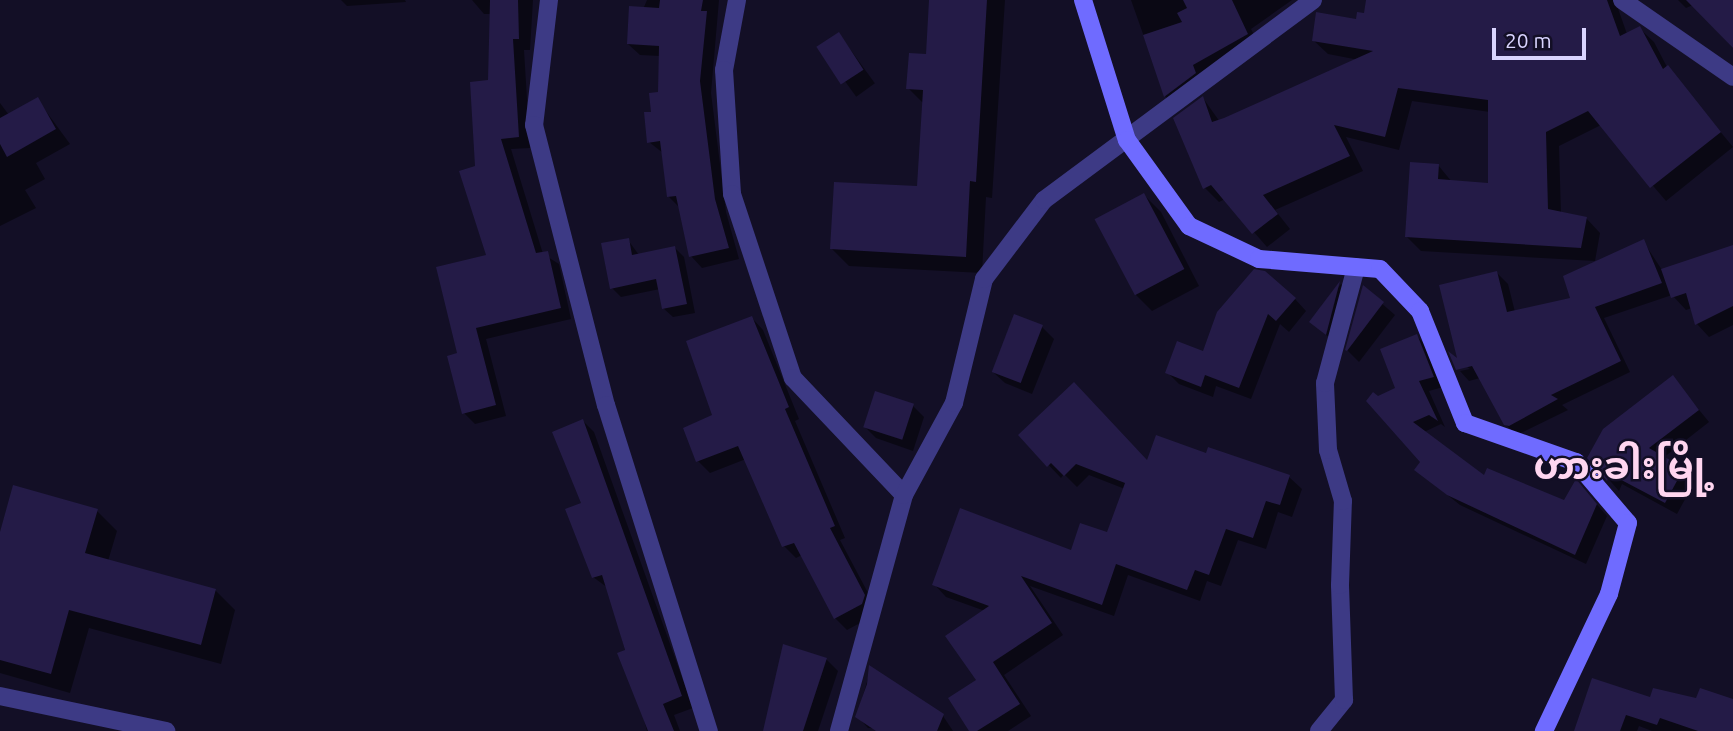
<!DOCTYPE html>
<meta charset="utf-8">
<style>
body{margin:0}
#map{position:relative;width:1733px;height:731px;overflow:hidden;background:#130f26;font-family:Ubuntu,"Noto Sans Myanmar",sans-serif}
div>[style]{position:absolute}
.shadow>*{inset:0;background:#0007;transform-origin:0 0}
.building>*{inset:0;background:#241b47;transform-origin:0 0}
.street>*{height:18px;margin:-9px;padding:0 9px;transform-origin:9px;border-radius:9px;background:#3d3a85}
.secondary>*{height:18px;margin:-9px;padding:0 9px;transform-origin:9px;border-radius:9px;background:#6f6bff}
span{translate:-50% -50%;white-space:nowrap;text-align:center;line-height:1.15;-webkit-text-stroke:5px #130f26;paint-order:stroke}
.town-label{font-size:37px;color:#ffd6f0;font-weight:700}
.scale{position:absolute;left:1492px;top:28px;width:94px;height:32px;box-sizing:border-box;border:4px solid #d9d4ff;border-top:0;padding-left:9px;font-size:21px;line-height:24px;white-space:nowrap;color:#d9d4ff;-webkit-text-stroke:5px #130f26;paint-order:stroke}
</style>
<div id="map">
<div class="shadow">
<div style="clip-path:polygon(341px 0,405px 0,406px 2px,347px 6px)"></div>
<div style="clip-path:polygon(472px 0,533px 0,530px 50px,524px 50px,530px 148px,511px 149px,543px 254px,559px 264px,571px 319px,486px 339px,506px 416px,475px 424px,464px 413px,459px 354px,488px 256px,477px 167px,490px 82px,491px 14px,484px 14px)"></div>
<div style="clip-path:polygon(647px 0,719px 0,711px 93px,726px 212px,739px 259px,702px 268px,691px 256px,681px 209px,668px 196px,663px 153px,649px 142px,660px 94px,660px 56px,640px 55px,628px 44px)"></div>
<div style="clip-path:polygon(931px 0,1005px 0,992px 198px,986px 197px,982px 273px,849px 266px,832px 249px,919px 188px,924px 104px,908px 88px,927px 56px)"></div>
<div style="clip-path:polygon(1131px 0,1292px 0,1251px 29px,1260px 47px,1178px 109px,1165px 96px)"></div>
<div style="clip-path:polygon(1368px 0,1615px 0,1627px 34px,1639px 28px,1654px 42px,1667px 67px,1733px 147px,1666px 201px,1601px 125px,1559px 146px,1561px 214px,1586px 218px,1600px 233px,1595px 261px,1421px 251px,1407px 237px,1438px 165px,1452px 182px,1489px 185px,1490px 112px,1412px 101px,1399px 150px,1346px 137px,1363px 171px,1275px 210px,1290px 229px,1267px 247px,1225px 199px,1219px 202px,1205px 188px,1203px 98px,1220px 122px,1359px 60px,1328px 54px,1313px 40px,1366px 15px)"></div>
<div style="clip-path:polygon(1678px 0,1729px 0,1733px 48px,1693px 5px,1686px 8px)"></div>
<div style="left:839px;top:34px;width:61px;height:23px;rotate:54deg"></div>
<div style="clip-path:polygon(37px 99px,70px 144px,36px 163px,45px 179px,25px 190px,36px 208px,0 226px,0 103px,9px 115px)"></div>
<div style="clip-path:polygon(1144px 195px,1161px 212px,1199px 286px,1152px 311px,1135px 294px)"></div>
<div style="clip-path:polygon(628px 240px,639px 255px,675px 248px,684px 257px,695px 313px,673px 317px,663px 308px,660px 289px,621px 297px,612px 288px)"></div>
<div style="clip-path:polygon(1643px 241px,1662px 270px,1733px 247px,1733px 325px,1709px 337px,1697px 324px,1692px 308px,1686px 310px,1672px 295px,1604px 318px,1630px 372px,1562px 405px,1568px 410px,1517px 435px,1505px 424px,1480px 378px,1469px 381px,1460px 371px,1470px 369px,1460px 362px,1497px 273px,1508px 284px,1515px 312px,1572px 299px)"></div>
<div style="clip-path:polygon(1341px 284px,1351px 295px,1338px 345px,1311px 322px)"></div>
<div style="clip-path:polygon(1364px 288px,1395px 315px,1359px 362px,1347px 350px)"></div>
<div style="clip-path:polygon(1295px 299px,1306px 311px,1289px 332px,1280px 324px,1251px 399px,1216px 386px,1213px 397px,1179px 384px,1167px 372px,1204px 353px,1219px 313px)"></div>
<div style="clip-path:polygon(752px 318px,763px 330px,799px 419px,795px 421px,845px 538px,840px 540px,876px 608px,873px 616px,847px 630px,835px 618px,802px 555px,796px 558px,784px 546px,746px 459px,710px 473px,698px 461px)"></div>
<div style="clip-path:polygon(1042px 327px,1054px 339px,1032px 394px,1005px 383px,993px 372px)"></div>
<div style="clip-path:polygon(1417px 336px,1427px 347px,1443px 387px,1429px 391px,1445px 427px,1441px 424px,1424px 432px,1485px 478px,1565px 502px,1586px 492px,1607px 516px,1586px 564px,1460px 505px,1416px 470px,1422px 462px,1378px 398px,1397px 389px)"></div>
<div style="clip-path:polygon(1673px 378px,1709px 422px,1663px 458px,1695px 481px,1677px 514px,1622px 484px,1619px 491px,1589px 457px)"></div>
<div style="clip-path:polygon(913px 406px,924px 417px,913px 451px,876px 438px,864px 426px)"></div>
<div style="clip-path:polygon(583px 421px,594px 432px,693px 708px,674px 715px,680px 731px,647px 731px,608px 588px,593px 577px,583px 504px)"></div>
<div style="clip-path:polygon(1020px 435px,1148px 462px,1207px 456px,1289px 477px,1302px 489px,1292px 517px,1278px 512px,1266px 549px,1238px 540px,1221px 586px,1207px 581px,1200px 601px,1128px 575px,1114px 616px,1030px 586px,1063px 635px,1004px 675px,1031px 716px,1008px 731px,971px 731px,985px 611px,946px 597px,934px 584px,1072px 552px,1108px 534px,1125px 489px,1089px 475px,1077px 487px,1064px 474px,1061px 478px)"></div>
<div style="clip-path:polygon(97px 511px,117px 531px,108px 561px,215px 590px,235px 610px,221px 664px,89px 628px,70px 693px,0 673px,0 538px)"></div>
<div style="clip-path:polygon(826px 659px,838px 671px,818px 731px,766px 731px)"></div>
<div style="clip-path:polygon(871px 668px,943px 716px,953px 731px,868px 728px,857px 716px)"></div>
<div style="clip-path:polygon(1651px 700px,1733px 701px,1733px 731px,1652px 731px,1639px 726px,1637px 731px,1577px 731px)"></div>
</div>
<div class="building">
<div style="clip-path:polygon(490px 0,518px 0,519px 39px,513px 39px,519px 137px,501px 139px,536px 253px,548px 251px,561px 308px,476px 328px,496px 405px,462px 414px,447px 356px,457px 353px,436px 267px,486px 255px,459px 171px,475px 166px,470px 82px,488px 80px)"></div>
<div style="clip-path:polygon(660px 0,703px 0,701px 11px,707px 11px,700px 81px,715px 199px,729px 248px,689px 257px,676px 196px,667px 197px,660px 141px,647px 143px,644px 112px,651px 112px,649px 93px,658px 92px,659px 46px,627px 44px,629px 6px,659px 8px)"></div>
<div style="clip-path:polygon(929px 0,987px 0,976px 182px,970px 181px,966px 257px,830px 249px,834px 182px,917px 186px,923px 90px,906px 89px,909px 53px,926px 54px)"></div>
<div style="clip-path:polygon(1183px 0,1232px 0,1248px 34px,1193px 65px,1196px 73px,1164px 97px,1143px 35px,1182px 22px,1177px 13px,1187px 8px)"></div>
<div style="clip-path:polygon(1366px 0,1607px 0,1620px 36px,1640px 26px,1663px 69px,1668px 65px,1721px 132px,1650px 188px,1588px 111px,1546px 132px,1548px 209px,1587px 217px,1581px 248px,1405px 237px,1410px 162px,1439px 164px,1438px 179px,1488px 183px,1488px 100px,1398px 88px,1385px 137px,1334px 125px,1350px 156px,1263px 195px,1278px 214px,1252px 234px,1211px 185px,1203px 189px,1173px 118px,1203px 96px,1212px 122px,1224px 118px,1373px 51px,1312px 41px,1316px 12px,1356px 19px,1357px 12px,1364px 13px)"></div>
<div style="clip-path:polygon(1686px 0,1733px 0,1733px 48px)"></div>
<div style="left:839px;top:32px;width:45px;height:27px;rotate:57deg"></div>
<div style="clip-path:polygon(38px 97px,56px 129px,7px 157px,0 144px,0 118px)"></div>
<div style="left:1144px;top:193px;width:86px;height:56px;rotate:62deg"></div>
<div style="clip-path:polygon(629px 238px,632px 255px,675px 246px,687px 304px,662px 309px,656px 279px,610px 289px,601px 243px)"></div>
<div style="clip-path:polygon(1644px 239px,1662px 283px,1595px 307px,1621px 361px,1551px 395px,1558px 399px,1509px 426px,1504px 425px,1472px 366px,1456px 370px,1448px 351px,1457px 358px,1439px 285px,1497px 271px,1507px 312px,1570px 298px,1563px 276px)"></div>
<div style="clip-path:polygon(1733px 245px,1733px 306px,1695px 325px,1686px 293px,1671px 298px,1661px 269px)"></div>
<div style="clip-path:polygon(1254px 269px,1265px 271px,1296px 298px,1276px 321px,1268px 314px,1239px 388px,1205px 375px,1201px 387px,1165px 373px,1177px 341px,1203px 351px,1217px 312px)"></div>
<div style="clip-path:polygon(1340px 281px,1326px 335px,1309px 322px)"></div>
<div style="clip-path:polygon(1363px 285px,1384px 302px,1347px 351px,1345px 350px)"></div>
<div style="left:1014px;top:314px;width:31px;height:62px;rotate:21deg"></div>
<div style="clip-path:polygon(752px 316px,789px 407px,785px 409px,835px 526px,830px 528px,865px 595px,862px 604px,834px 619px,794px 543px,782px 547px,738px 446px,696px 462px,683px 428px,712px 415px,686px 341px)"></div>
<div style="clip-path:polygon(1417px 334px,1434px 377px,1419px 381px,1438px 421px,1429px 415px,1413px 422px,1484px 475px,1487px 468px,1564px 500px,1576px 479px,1597px 504px,1575px 555px,1447px 495px,1414px 470px,1420px 462px,1366px 401px,1373px 392px,1378px 396px,1395px 388px,1380px 349px)"></div>
<div style="clip-path:polygon(1673px 375px,1699px 410px,1649px 448px,1684px 468px,1665px 503px,1610px 474px,1607px 481px,1587px 458px,1603px 429px)"></div>
<div style="clip-path:polygon(1074px 382px,1147px 460px,1156px 435px,1206px 453px,1208px 447px,1290px 475px,1280px 505px,1266px 501px,1253px 538px,1226px 529px,1209px 575px,1195px 570px,1187px 590px,1116px 564px,1102px 605px,1021px 576px,1052px 623px,993px 662px,1020px 704px,977px 731px,969px 731px,948px 698px,976px 680px,945px 636px,989px 606px,932px 585px,960px 508px,1071px 550px,1080px 523px,1107px 532px,1125px 483px,1076px 464px,1064px 476px,1051px 463px,1047px 467px,1018px 435px)"></div>
<div style="left:875px;top:391px;width:41px;height:38px;rotate:18deg"></div>
<div style="clip-path:polygon(583px 419px,682px 696px,663px 704px,674px 731px,648px 731px,617px 653px,625px 650px,602px 575px,592px 578px,565px 509px,581px 503px,552px 432px)"></div>
<div style="clip-path:polygon(13px 485px,98px 509px,85px 553px,216px 589px,201px 645px,69px 610px,51px 674px,0 660px,0 532px)"></div>
<div style="clip-path:polygon(783px 644px,827px 658px,803px 731px,763px 731px)"></div>
<div style="clip-path:polygon(869px 665px,944px 714px,937px 731px,876px 731px,855px 717px,867px 684px)"></div>
<div style="clip-path:polygon(1592px 678px,1650px 697px,1653px 688px,1696px 698px,1700px 688px,1733px 699px,1733px 731px,1698px 731px,1660px 718px,1657px 725px,1626px 715px,1620px 731px,1574px 731px)"></div>
</div>
<div class="street">
<div style="left:549px;top:0;width:126px;rotate:96.8deg"></div>
<div style="left:534px;top:125px;width:289px;rotate:75.6deg"></div>
<div style="left:606px;top:405px;width:342px;rotate:72.5deg"></div>
<div style="left:737px;top:0;width:71px;rotate:100.5deg"></div>
<div style="left:724px;top:70px;width:124px;rotate:86.3deg"></div>
<div style="left:732px;top:194px;width:194px;rotate:71.7deg"></div>
<div style="left:793px;top:378px;width:161px;rotate:46.5deg"></div>
<div style="left:1622px;top:0;width:135px;rotate:34.7deg"></div>
<div style="left:0;top:696px;width:170px;rotate:11.9deg"></div>
<div style="left:839px;top:731px;width:245px;rotate:-74.6deg"></div>
<div style="left:904px;top:495px;width:105px;rotate:-61.5deg"></div>
<div style="left:954px;top:403px;width:128px;rotate:-76.4deg"></div>
<div style="left:984px;top:279px;width:99px;rotate:-52.8deg"></div>
<div style="left:1044px;top:200px;width:335px;rotate:-36.6deg"></div>
<div style="left:1319px;top:731px;width:40px;rotate:-51deg"></div>
<div style="left:1344px;top:700px;width:115px;rotate:-92deg"></div>
<div style="left:1340px;top:585px;width:84px;rotate:-88deg"></div>
<div style="left:1343px;top:501px;width:53px;rotate:-106.4deg"></div>
<div style="left:1328px;top:450px;width:67px;rotate:-92.6deg"></div>
<div style="left:1325px;top:383px;width:120px;rotate:-75deg"></div>
</div>
<div class="secondary">
<div style="left:1083px;top:0;width:147px;rotate:72.6deg"></div>
<div style="left:1127px;top:140px;width:106px;rotate:54.2deg"></div>
<div style="left:1189px;top:226px;width:77px;rotate:25.2deg"></div>
<div style="left:1259px;top:259px;width:121px;rotate:4.7deg"></div>
<div style="left:1380px;top:269px;width:58px;rotate:46.4deg"></div>
<div style="left:1420px;top:311px;width:121px;rotate:68.1deg"></div>
<div style="left:1465px;top:423px;width:118px;rotate:19.4deg"></div>
<div style="left:1576px;top:462px;width:80px;rotate:49.6deg"></div>
<div style="left:1628px;top:523px;width:73px;rotate:105deg"></div>
<div style="left:1609px;top:594px;width:152px;rotate:115.4deg"></div>
</div>
<div class="town-label">
<span style="left:1624px;top:466px">ဟားခါးမြို့</span>
</div>
<div class="scale">20 m</div>
</div>
